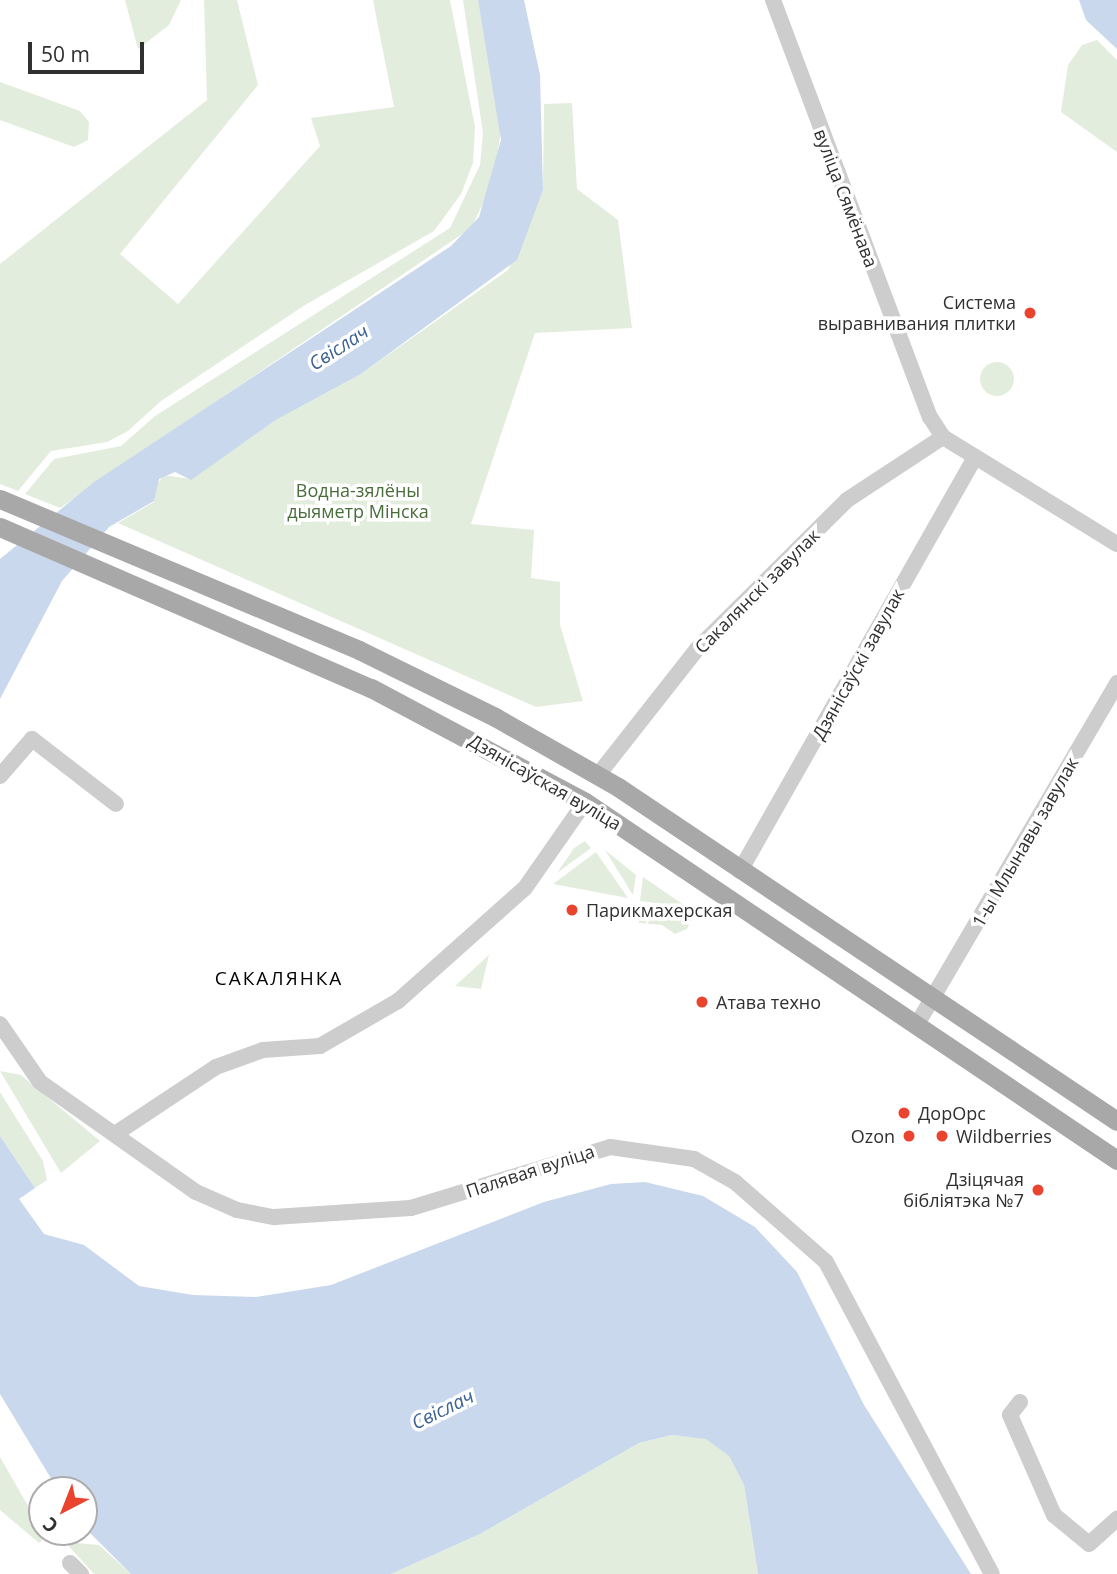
<!DOCTYPE html>
<meta charset="utf-8">
<style>
body{margin:0}
#map{position:relative;width:1117px;height:1574px;overflow:hidden;background:#fff;font-family:"Open Sans",sans-serif}
div>[style]{position:absolute}
.green>*{inset:0;background:#e3eddd}
.round{border-radius:50%}
.water>*{inset:0;background:#c9d8ed}
.minor>*{height:16px;margin:-8px;padding:0 8px;transform-origin:8px;border-radius:8px;background:#cdcdcd}
.major>*{height:19px;margin:-9.5px;padding:0 9.5px;transform-origin:9.5px;border-radius:9.5px;background:#a8a8a8}
.dots>*{width:19px;height:19px;translate:-50% -50%;box-sizing:border-box;border:4px solid #fff;border-radius:50%}
span{translate:-50% -50%;white-space:nowrap;text-align:center;line-height:1.15;-webkit-text-stroke:7px #fff;paint-order:stroke}
.street-label{font-size:18px;color:#303030}
.poi-label{font-size:18px;color:#303030}
.right{translate:-100% -50%;text-align:right}
.left{translate:0 -50%;text-align:left}
.park-label{font-size:18px;color:#496d3b}
.water-label{font-size:19px;color:#3b6195;font-style:italic}
.neighbourhood-label{font-size:19px;color:#000;letter-spacing:2px}
.north{position:absolute;left:28px;top:1476px;width:70px;height:70px;box-sizing:border-box;background:#fff;border:2px solid #acacac;border-radius:50%;rotate:222deg;font-size:19px;font-weight:700;line-height:28px;text-align:center;color:#303030}
.north::after{content:'';display:block;margin:auto;width:24px;height:32px;background:#ea442e;clip-path:polygon(50% 0,100% 100%,50% 72%,0 100%)}
.scale{position:absolute;left:28px;top:42px;width:116px;height:32px;box-sizing:border-box;border:4px solid #303030;border-top:0;padding-left:9px;font-size:21px;line-height:24px;white-space:nowrap;color:#303030;-webkit-text-stroke:5px #fff;paint-order:stroke}
</style>
<div id="map">
<div class="green">
<div style="clip-path:polygon(125px 0,181px 0,169px 25px,138px 49px)"></div>
<div style="clip-path:polygon(204px 0,237px 0,258px 85px,120px 254px,178px 304px,320px 146px,311px 118px,394px 107px,373px 0,450px 0,475px 127px,473px 163px,461px 194px,434px 231px,305px 305px,161px 401px,128px 431px,107px 442px,51px 451px,18px 491px,0 484px,0 264px,207px 100px)"></div>
<div style="clip-path:polygon(463px 0,478px 0,501px 129px,494px 181px,471px 228px,60px 508px,25px 494px,54px 459px,121px 446px,155px 416px,450px 228px,480px 165px,483px 133px)"></div>
<div style="clip-path:polygon(1097px 40px,1117px 60px,1117px 152px,1061px 112px,1068px 65px,1082px 45px)"></div>
<div style="clip-path:polygon(0 82px,80px 111px,89px 122px,88px 140px,74px 147px,0 120px)"></div>
<div style="clip-path:polygon(572px 103px,577px 189px,618px 220px,632px 328px,535px 333px,471px 524px,534px 530px,531px 578px,560px 582px,560px 625px,583px 701px,536px 707px,118px 523px,154px 502px,153px 489px,164px 475px,191px 479px,276px 420px,361px 374px,508px 270px,543px 190px,544px 104px)"></div>
<div class="round" style="left:980px;top:362px;width:34px;height:34px"></div>
<div style="clip-path:polygon(585px 841px,591px 848px,557px 873px,574px 848px)"></div>
<div style="clip-path:polygon(605px 850px,636px 875px,633px 895px)"></div>
<div style="clip-path:polygon(596px 852px,628px 898px,553px 884px)"></div>
<div style="clip-path:polygon(643px 877px,687px 907px,640px 901px)"></div>
<div style="clip-path:polygon(638px 907px,694px 913px,687px 929px,675px 934px,662px 925px,639px 923px)"></div>
<div style="clip-path:polygon(489px 955px,481px 989px,455px 986px)"></div>
<div style="clip-path:polygon(0 1071px,21px 1075px,100px 1141px,61px 1173px)"></div>
<div style="clip-path:polygon(0 1092px,43px 1161px,47px 1180px,35px 1188px,0 1136px)"></div>
<div style="clip-path:polygon(672px 1435px,706px 1438px,729px 1456px,744px 1485px,758px 1574px,391px 1574px,480px 1534px,639px 1443px)"></div>
<div style="clip-path:polygon(0 1457px,46px 1537px,39px 1543px,0 1510px)"></div>
<div style="clip-path:polygon(65px 1542px,99px 1545px,131px 1574px,94px 1574px)"></div>
</div>
<div class="water">
<div style="clip-path:polygon(478px 0,524px 0,540px 75px,543px 190px,517px 260px,361px 374px,276px 420px,191px 480px,175px 472px,159px 479px,154px 501px,109px 527px,62px 581px,0 699px,0 559px,94px 482px,451px 246px,479px 217px,501px 140px)"></div>
<div style="clip-path:polygon(1079px 0,1117px 0,1117px 49px,1086px 20px)"></div>
<div style="clip-path:polygon(0 1136px,35px 1188px,19px 1199px,44px 1234px,84px 1245px,139px 1286px,193px 1295px,256px 1297px,331px 1285px,544px 1202px,611px 1184px,645px 1182px,703px 1196px,755px 1227px,797px 1272px,864px 1405px,971px 1574px,758px 1574px,744px 1485px,729px 1456px,706px 1439px,672px 1435px,639px 1443px,480px 1534px,391px 1574px,131px 1574px,84px 1527px,84px 1490px,58px 1490px,0 1394px)"></div>
</div>
<div class="minor">
<div style="left:773px;top:0;width:446px;rotate:69.4deg"></div>
<div style="left:930px;top:417px;width:24px;rotate:57deg"></div>
<div style="left:943px;top:437px;width:204px;rotate:31.6deg"></div>
<div style="left:598px;top:775px;width:160px;rotate:-51.8deg"></div>
<div style="left:697px;top:649px;width:211px;rotate:-44.8deg"></div>
<div style="left:847px;top:500px;width:115px;rotate:-33.3deg"></div>
<div style="left:0;top:776px;width:49px;rotate:-49.1deg"></div>
<div style="left:32px;top:739px;width:106px;rotate:37.7deg"></div>
<div style="left:740px;top:871px;width:476px;rotate:-60.4deg"></div>
<div style="left:0;top:1024px;width:70px;rotate:55.4deg"></div>
<div style="left:40px;top:1082px;width:191px;rotate:35.2deg"></div>
<div style="left:196px;top:1192px;width:45px;rotate:23.7deg"></div>
<div style="left:237px;top:1210px;width:38px;rotate:11deg"></div>
<div style="left:274px;top:1217px;width:137px;rotate:-3.8deg"></div>
<div style="left:411px;top:1208px;width:208px;rotate:-17deg"></div>
<div style="left:610px;top:1147px;width:85px;rotate:8.1deg"></div>
<div style="left:694px;top:1159px;width:47px;rotate:29.3deg"></div>
<div style="left:735px;top:1182px;width:121px;rotate:41.3deg"></div>
<div style="left:826px;top:1262px;width:353px;rotate:62deg"></div>
<div style="left:916px;top:1026px;width:398px;rotate:-59.6deg"></div>
<div style="left:115px;top:1134px;width:121px;rotate:-33.6deg"></div>
<div style="left:216px;top:1067px;width:50px;rotate:-19.9deg"></div>
<div style="left:263px;top:1050px;width:57px;rotate:-4deg"></div>
<div style="left:320px;top:1046px;width:90px;rotate:-30deg"></div>
<div style="left:398px;top:1001px;width:170px;rotate:-41.7deg"></div>
<div style="left:525px;top:888px;width:105px;rotate:-55.1deg"></div>
<div style="left:1020px;top:1402px;width:16px;rotate:128deg"></div>
<div style="left:1010px;top:1415px;width:109px;rotate:66.3deg"></div>
<div style="left:1054px;top:1515px;width:45px;rotate:39.6deg"></div>
<div style="left:1089px;top:1544px;width:38px;rotate:-42deg"></div>
<div style="left:70px;top:1563px;width:16px;rotate:45deg"></div>
</div>
<div class="major">
<div style="left:0;top:499px;width:389px;rotate:22.8deg"></div>
<div style="left:359px;top:650px;width:152px;rotate:26.2deg"></div>
<div style="left:495px;top:717px;width:142px;rotate:29.6deg"></div>
<div style="left:618px;top:787px;width:600px;rotate:33.8deg"></div>
<div style="left:0;top:527px;width:404px;rotate:23.5deg"></div>
<div style="left:371px;top:688px;width:242px;rotate:28deg"></div>
<div style="left:585px;top:802px;width:641px;rotate:33.94deg"></div>
</div>
<div class="dots">
<div style="left:1030px;top:313px;background:#ea442e"></div>
<div style="left:572px;top:910px;background:#ea442e"></div>
<div style="left:702px;top:1002px;background:#ea442e"></div>
<div style="left:904px;top:1113px;background:#ea442e"></div>
<div style="left:909px;top:1136px;background:#ea442e"></div>
<div style="left:942px;top:1136px;background:#ea442e"></div>
<div style="left:1038px;top:1190px;background:#ea442e"></div>
</div>
<div class="street-label">
<span style="left:846px;top:198px;rotate:69deg">вуліца Сямёнава</span>
<span style="left:757px;top:591px;rotate:-45deg">Сакалянскі завулак</span>
<span style="left:858px;top:664px;rotate:-61deg">Дзянісаўскі завулак</span>
<span style="left:545px;top:782px;rotate:30deg">Дзянісаўская вуліца</span>
<span style="left:1025px;top:842px;rotate:-60deg">1-ы Млынавы завулак</span>
<span style="left:530px;top:1171px;rotate:-18deg">Палявая вуліца</span>
</div>
<div class="poi-label">
<span class="right" style="left:1016px;top:313px">Система<br>выравнивания плитки</span>
<span class="left" style="left:586px;top:910px">Парикмахерская</span>
<span class="left" style="left:716px;top:1002px">Атава техно</span>
<span class="left" style="left:918px;top:1113px">ДорОрс</span>
<span class="right" style="left:895px;top:1136px">Ozon</span>
<span class="left" style="left:956px;top:1136px">Wildberries</span>
<span class="right" style="left:1024px;top:1190px">Дзіцячая<br>бібліятэка №7</span>
</div>
<div class="park-label">
<span style="left:358px;top:501px">Водна-зялёны<br>дыяметр Мінска</span>
</div>
<div class="water-label">
<span style="left:339px;top:348px;rotate:-33deg">Свіслач</span>
<span style="left:443px;top:1410px;rotate:-26deg">Свіслач</span>
</div>
<div class="neighbourhood-label">
<span style="left:279px;top:979px">САКАЛЯНКА</span>
</div>
<div class="north">С</div>
<div class="scale">50 m</div>
</div>
